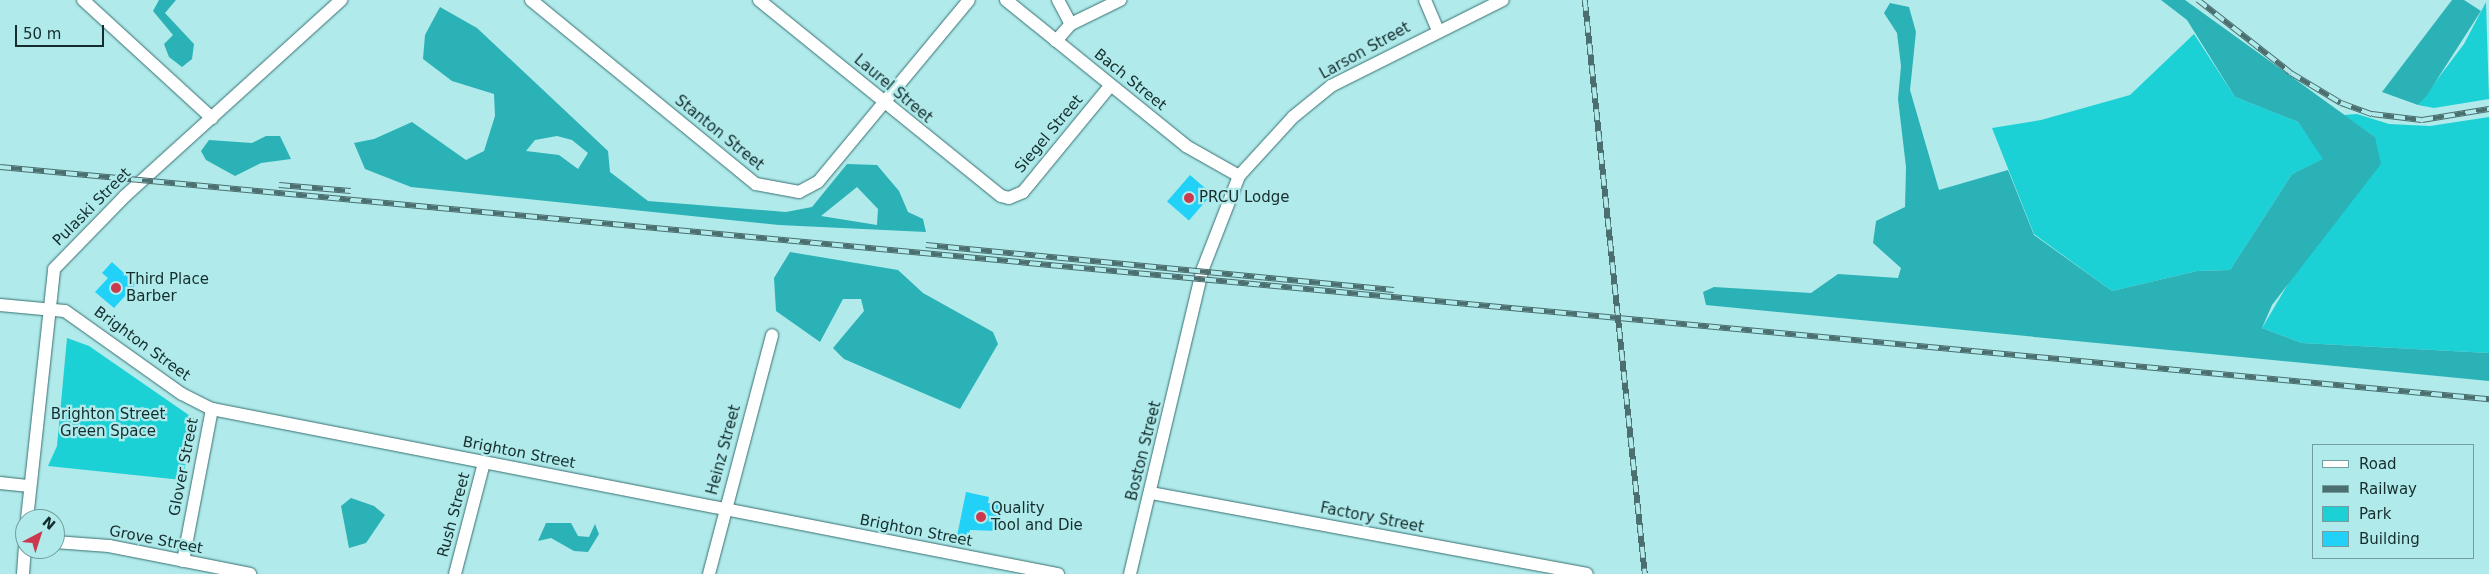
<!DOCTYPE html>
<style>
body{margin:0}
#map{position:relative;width:2489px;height:574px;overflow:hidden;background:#b0eaeb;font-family:"DejaVu Sans",sans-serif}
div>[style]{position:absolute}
.green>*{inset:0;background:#1bd1d6}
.forest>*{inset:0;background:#2ab2b6}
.building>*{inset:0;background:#22d1f7;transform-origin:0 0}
.roads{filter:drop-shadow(0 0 1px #376f70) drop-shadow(0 0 1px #376f70)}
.minor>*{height:12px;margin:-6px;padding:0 6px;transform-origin:6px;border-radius:6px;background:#fff}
.rail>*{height:5.5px;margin-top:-2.75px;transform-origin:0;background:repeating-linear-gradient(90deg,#b0eaeb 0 11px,#4b6e6f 0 22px);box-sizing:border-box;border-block:1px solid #4b6e6f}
.dots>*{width:14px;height:14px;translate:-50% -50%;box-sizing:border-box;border:2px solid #b0eaeb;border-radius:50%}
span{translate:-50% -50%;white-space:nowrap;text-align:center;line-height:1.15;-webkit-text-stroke:4.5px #b0eaeb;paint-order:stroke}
.street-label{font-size:15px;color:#152d2d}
.poi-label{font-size:15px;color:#152d2d}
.left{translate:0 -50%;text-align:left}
.park-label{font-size:15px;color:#132e2f}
.legend{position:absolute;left:2312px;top:444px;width:162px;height:115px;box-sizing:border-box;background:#b0eaeb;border:1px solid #729e9f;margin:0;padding:6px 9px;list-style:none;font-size:15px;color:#152d2d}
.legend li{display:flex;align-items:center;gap:10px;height:25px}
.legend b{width:25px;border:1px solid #729e9f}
.north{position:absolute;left:15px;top:509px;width:50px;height:50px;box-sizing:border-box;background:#b0eaeb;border:1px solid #729e9f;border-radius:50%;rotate:40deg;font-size:14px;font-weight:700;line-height:20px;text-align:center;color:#152d2d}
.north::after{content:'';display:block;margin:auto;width:18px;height:22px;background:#ca394d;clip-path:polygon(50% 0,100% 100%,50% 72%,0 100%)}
.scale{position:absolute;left:15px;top:25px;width:89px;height:22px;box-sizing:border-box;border:2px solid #152d2d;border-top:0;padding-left:6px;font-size:15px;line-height:18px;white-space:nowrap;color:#152d2d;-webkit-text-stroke:4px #b0eaeb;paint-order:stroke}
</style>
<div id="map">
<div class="green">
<div style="clip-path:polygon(2486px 2px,2489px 99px,2434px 108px,2418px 105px,2464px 44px)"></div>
<div style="clip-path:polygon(2194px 34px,2235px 97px,2298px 122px,2324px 159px,2292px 174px,2230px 270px,2197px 271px,2112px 291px,2034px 234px,1992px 128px,2041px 120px,2130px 95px)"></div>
<div style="clip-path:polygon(2357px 114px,2389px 124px,2430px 126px,2489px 117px,2489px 353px,2302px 343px,2262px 328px,2375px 137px,2344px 115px)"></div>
<div style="clip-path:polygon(67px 338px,89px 346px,196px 420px,182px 480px,48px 466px,57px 446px)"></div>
</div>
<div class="forest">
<div style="clip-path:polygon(159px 0,176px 0,165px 13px,194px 44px,192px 59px,182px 67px,169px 57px,164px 44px,173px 35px,153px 11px)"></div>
<div style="clip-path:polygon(2161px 0,2185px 0,2375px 137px,2381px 164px,2272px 305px,2262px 328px,2302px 343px,2489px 353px,2489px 381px,1706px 305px,1703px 292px,1714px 287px,1811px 293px,1838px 274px,1898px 278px,1901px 268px,1873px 243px,1876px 221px,1905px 207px,1906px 167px,1898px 99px,1901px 66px,1897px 33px,1884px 13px,1890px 3px,1909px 7px,1916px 32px,1910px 90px,1939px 190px,2008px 170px,2034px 235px,2112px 291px,2197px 271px,2230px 270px,2292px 174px,2323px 159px,2298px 122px,2235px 97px,2187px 20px)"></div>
<div style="clip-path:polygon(2452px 0,2464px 0,2481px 11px,2427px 95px,2418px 105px,2382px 92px)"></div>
<div style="clip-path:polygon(evenodd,440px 7px,477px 28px,608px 151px,610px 172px,648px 201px,786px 212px,812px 207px,847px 164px,877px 165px,899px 191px,908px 212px,923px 219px,926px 232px,779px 225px,411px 187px,365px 169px,354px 143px,374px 139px,412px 122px,466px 160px,484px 151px,495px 116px,494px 94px,452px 81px,423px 59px,425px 35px,440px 7px,557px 136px,572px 140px,588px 153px,578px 169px,559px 155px,526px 151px,535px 140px,557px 136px,440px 7px,857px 187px,878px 209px,877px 225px,821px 216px,857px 187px)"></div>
<div style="clip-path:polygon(266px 136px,280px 136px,291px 159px,261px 163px,235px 176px,206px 160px,201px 151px,209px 140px,252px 143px)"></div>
<div style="clip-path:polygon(790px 252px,898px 270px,923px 293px,993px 332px,998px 344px,960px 409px,844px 359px,833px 348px,864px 311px,861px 299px,843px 299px,820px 342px,776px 311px,774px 278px)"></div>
<div style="clip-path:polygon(351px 498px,374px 506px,385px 515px,366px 543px,349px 548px,341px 506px)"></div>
<div style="clip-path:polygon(546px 523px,571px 523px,578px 536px,589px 537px,595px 524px,599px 534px,588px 552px,574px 551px,551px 538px,538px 541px)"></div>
</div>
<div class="building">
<div style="left:1190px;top:175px;width:29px;height:35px;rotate:41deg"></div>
<div style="clip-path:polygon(112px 262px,136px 284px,114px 308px,95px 292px,108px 278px,102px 273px)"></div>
<div style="clip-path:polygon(966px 492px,989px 497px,988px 503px,1004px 506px,999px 531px,970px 530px,967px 544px,956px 541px)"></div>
</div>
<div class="roads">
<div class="minor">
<div style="left:83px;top:0;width:175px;rotate:42.5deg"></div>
<div style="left:531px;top:0;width:291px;rotate:39.3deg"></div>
<div style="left:756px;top:184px;width:44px;rotate:10.5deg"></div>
<div style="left:799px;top:192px;width:21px;rotate:-28deg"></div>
<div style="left:818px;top:182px;width:236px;rotate:-50.3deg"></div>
<div style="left:759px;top:0;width:311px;rotate:39deg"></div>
<div style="left:1001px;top:196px;width:8px;rotate:14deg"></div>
<div style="left:1009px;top:198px;width:15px;rotate:-23deg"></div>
<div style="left:1023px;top:192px;width:137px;rotate:-50.6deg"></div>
<div style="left:1006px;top:0;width:232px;rotate:39deg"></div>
<div style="left:1186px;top:146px;width:61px;rotate:29.5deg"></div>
<div style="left:1058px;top:0;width:27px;rotate:62deg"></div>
<div style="left:1425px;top:0;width:33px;rotate:67deg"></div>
<div style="left:1056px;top:41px;width:23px;rotate:-49deg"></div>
<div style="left:1071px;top:24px;width:55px;rotate:-26.1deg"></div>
<div style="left:0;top:305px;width:65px;rotate:5.3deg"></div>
<div style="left:65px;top:311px;width:143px;rotate:35.4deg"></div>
<div style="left:182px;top:394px;width:34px;rotate:27deg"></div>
<div style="left:212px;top:409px;width:862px;rotate:11.04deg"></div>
<div style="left:0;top:483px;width:30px;rotate:6deg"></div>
<div style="left:1151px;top:493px;width:443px;rotate:10.5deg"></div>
<div style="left:27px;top:519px;width:251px;rotate:-83.8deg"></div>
<div style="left:54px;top:269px;width:102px;rotate:-45.8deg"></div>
<div style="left:125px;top:196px;width:292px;rotate:-42.2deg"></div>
<div style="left:55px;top:542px;width:54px;rotate:4.2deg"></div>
<div style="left:109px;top:546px;width:144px;rotate:11.2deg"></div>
<div style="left:183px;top:561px;width:155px;rotate:-79.2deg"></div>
<div style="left:23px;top:574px;width:26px;rotate:-86deg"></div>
<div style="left:455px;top:574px;width:115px;rotate:-75.4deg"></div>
<div style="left:709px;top:574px;width:247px;rotate:-75.2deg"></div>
<div style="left:1130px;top:574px;width:311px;rotate:-76.6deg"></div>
<div style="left:1202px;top:271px;width:102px;rotate:-68.7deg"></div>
<div style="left:1239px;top:176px;width:80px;rotate:-47.5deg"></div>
<div style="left:1293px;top:117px;width:49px;rotate:-39.2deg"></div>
<div style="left:1331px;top:86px;width:192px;rotate:-26.6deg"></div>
</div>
</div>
<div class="rail">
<div style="left:1585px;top:0;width:577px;rotate:84.03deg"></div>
<div style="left:2198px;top:0;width:118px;rotate:38.1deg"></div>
<div style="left:2291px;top:73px;width:58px;rotate:31deg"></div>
<div style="left:2341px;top:103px;width:33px;rotate:20deg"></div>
<div style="left:2372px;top:114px;width:50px;rotate:6.8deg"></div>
<div style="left:2422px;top:120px;width:68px;rotate:-9.3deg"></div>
<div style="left:0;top:167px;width:2500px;rotate:5.33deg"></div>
<div style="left:279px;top:185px;width:72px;rotate:4.8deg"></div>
<div style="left:926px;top:245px;width:470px;rotate:5.5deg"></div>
</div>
<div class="dots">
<div style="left:1189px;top:198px;background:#ca394d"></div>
<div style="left:116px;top:288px;background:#ca394d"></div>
<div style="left:981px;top:517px;background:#ca394d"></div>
</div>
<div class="street-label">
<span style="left:1365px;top:51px;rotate:-29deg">Larson Street</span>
<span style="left:1130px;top:80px;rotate:39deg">Bach Street</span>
<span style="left:893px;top:89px;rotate:40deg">Laurel Street</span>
<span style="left:719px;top:133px;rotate:39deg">Stanton Street</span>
<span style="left:1049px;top:134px;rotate:-50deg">Siegel Street</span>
<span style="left:92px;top:207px;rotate:-45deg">Pulaski Street</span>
<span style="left:142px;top:344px;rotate:36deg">Brighton Street</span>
<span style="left:724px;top:450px;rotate:-75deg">Heinz Street</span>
<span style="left:1144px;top:451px;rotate:-76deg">Boston Street</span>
<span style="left:519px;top:453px;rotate:11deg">Brighton Street</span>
<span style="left:184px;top:467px;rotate:-79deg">Glover Street</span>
<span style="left:454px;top:515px;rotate:-75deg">Rush Street</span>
<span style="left:1372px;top:518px;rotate:11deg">Factory Street</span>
<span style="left:916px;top:531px;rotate:11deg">Brighton Street</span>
<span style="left:156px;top:540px;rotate:11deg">Grove Street</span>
</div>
<div class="poi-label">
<span class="left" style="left:1199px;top:198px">PRCU Lodge</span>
<span class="left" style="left:126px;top:288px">Third Place<br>Barber</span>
<span class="left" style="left:991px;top:517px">Quality<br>Tool and Die</span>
</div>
<div class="park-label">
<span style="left:108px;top:423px">Brighton Street<br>Green Space</span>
</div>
<ul class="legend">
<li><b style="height:6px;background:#fff"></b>Road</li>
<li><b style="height:6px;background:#4b6e6f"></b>Railway</li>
<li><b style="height:14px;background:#1bd1d6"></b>Park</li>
<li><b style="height:14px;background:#22d1f7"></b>Building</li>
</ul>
<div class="north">N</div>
<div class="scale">50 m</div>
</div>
